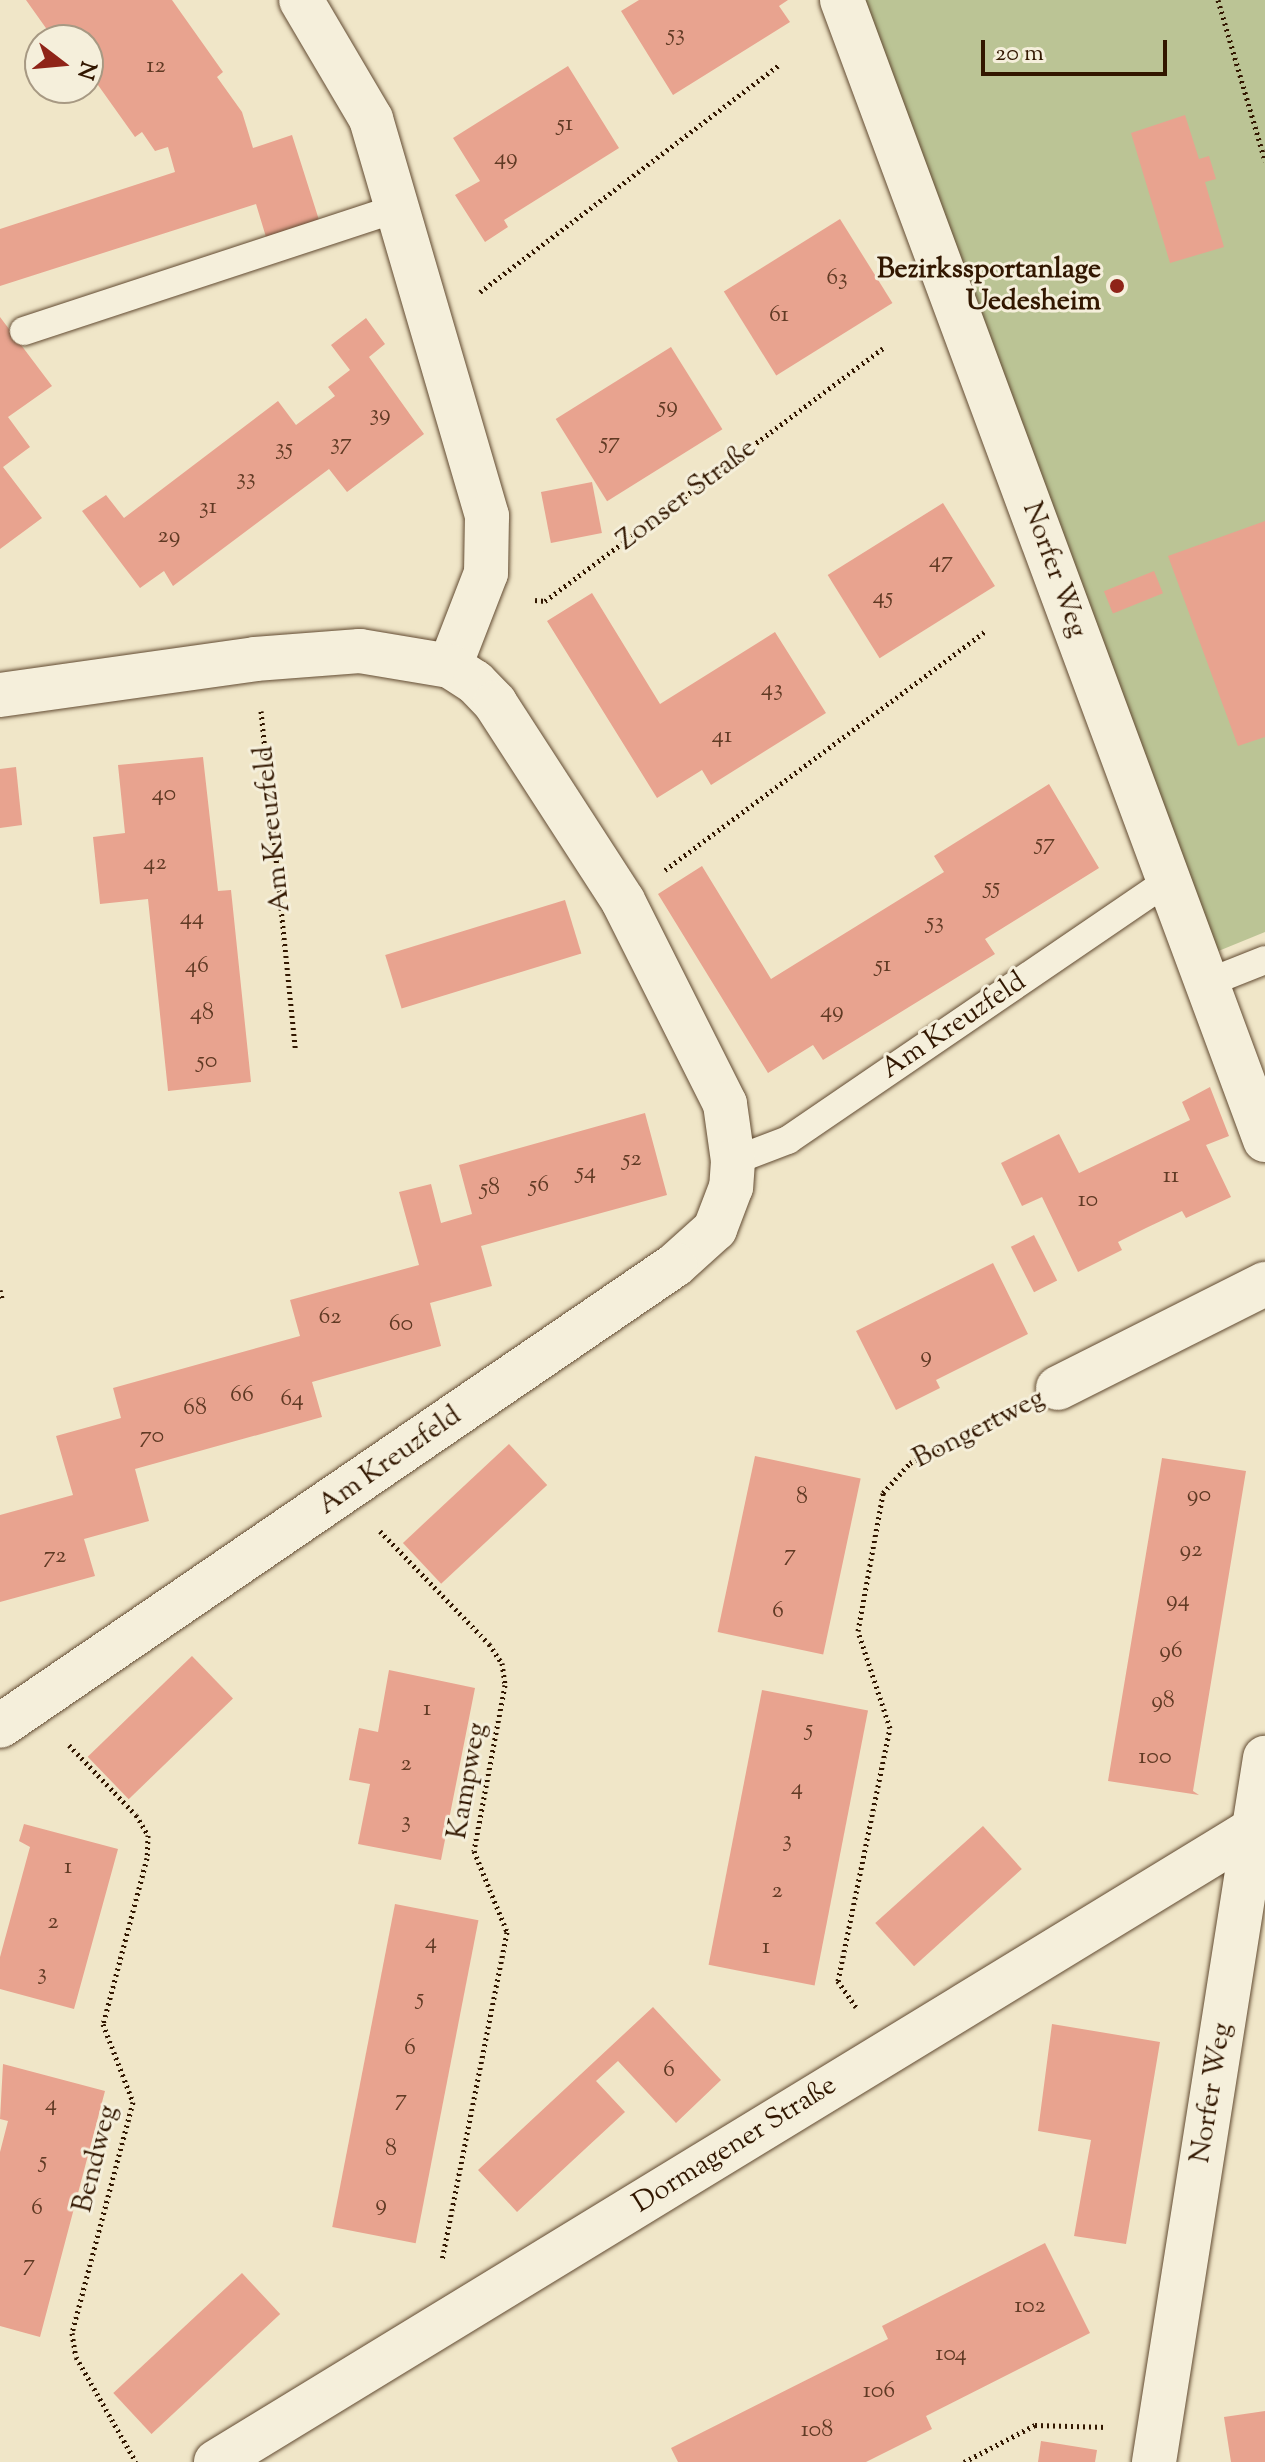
<!DOCTYPE html>
<meta charset="utf-8">
<style>
body{margin:0}
#map{position:relative;width:1265px;height:2462px;overflow:hidden;background:#f0e6c8;font-family:"Sorts Mill Goudy",serif}
div>[style]{position:absolute}
.green>*{inset:0;background:#bbc495}
.building>*{inset:0;background:#e8a38f;transform-origin:0 0}
.path>*{height:5px;margin-top:-2.5px;transform-origin:0;background:repeating-linear-gradient(90deg,#321700 0 2px,transparent 0 6px)}
.roads{filter:drop-shadow(0 0 2px #624b32) drop-shadow(0 0 2px #624b32)}
.service>*{height:28px;margin:-14px;padding:0 14px;transform-origin:14px;border-radius:14px;background:#f5efdb}
.minor>*{height:44px;margin:-22px;padding:0 22px;transform-origin:22px;border-radius:22px;background:#f5efdb}
.dots>*{width:22px;height:22px;translate:-50% -50%;box-sizing:border-box;border:4px solid #f5efdb;border-radius:50%}
span{translate:-50% -50%;white-space:nowrap;text-align:center;line-height:1.15;-webkit-text-stroke:6px #f5efdb;paint-order:stroke}
.number-label{font-size:24px;color:#603a24}
.number-label span{-webkit-text-stroke-width:0}
.poi-label{font-size:28px;color:#321700;font-weight:700}
.right{translate:-100% -50%;text-align:right}
.street-label{font-size:28px;color:#321700}
.north{position:absolute;left:24px;top:24px;width:80px;height:80px;box-sizing:border-box;background:#f5efdb;border:2px solid #a79983;border-radius:50%;rotate:106deg;font-size:22px;font-weight:700;line-height:32px;text-align:center;color:#321700}
.north::after{content:'';display:block;margin:auto;width:28px;height:36px;background:#8f2418;clip-path:polygon(50% 0,100% 100%,50% 72%,0 100%)}
.scale{position:absolute;left:981px;top:40px;width:186px;height:36px;box-sizing:border-box;border:4px solid #321700;border-top:0;padding-left:10px;font-size:24px;line-height:28px;white-space:nowrap;color:#321700;-webkit-text-stroke:6px #f5efdb;paint-order:stroke}
</style>
<div id="map">
<div class="green">
<div style="clip-path:polygon(862px 0,1265px 0,1265px 932px,1216px 952px)"></div>
</div>
<div class="building">
<div style="clip-path:polygon(26px 0,172px 0,223px 72px,217px 77px,242px 112px,253px 148px,292px 135px,319px 220px,266px 237px,256px 204px,0 286px,0 229px,175px 172px,168px 147px,155px 151px,142px 132px,135px 137px,88px 71px,97px 64px,88px 51px,88px 40px,80px 40px,69px 26px,53px 38px)"></div>
<div style="clip-path:polygon(639px 0,788px 0,779px 6px,790px 22px,673px 95px,621px 11px)"></div>
<div style="clip-path:polygon(568px 66px,619px 148px,504px 220px,508px 227px,485px 242px,455px 195px,480px 181px,453px 138px)"></div>
<div style="clip-path:polygon(1185px 115px,1199px 159px,1209px 156px,1216px 179px,1205px 182px,1224px 247px,1170px 263px,1131px 133px)"></div>
<div style="left:840px;top:219px;width:99px;height:137px;rotate:58deg"></div>
<div style="clip-path:polygon(0 317px,52px 386px,8px 417px,30px 447px,3px 467px,42px 518px,0 549px)"></div>
<div style="clip-path:polygon(366px 318px,385px 344px,369px 357px,424px 434px,347px 492px,329px 469px,173px 586px,164px 571px,140px 588px,82px 511px,106px 495px,124px 518px,278px 401px,296px 425px,335px 396px,328px 387px,350px 370px,331px 345px)"></div>
<div style="left:671px;top:347px;width:97px;height:136px;rotate:58deg"></div>
<div style="left:592px;top:482px;width:52px;height:52px;rotate:79deg"></div>
<div style="left:943px;top:503px;width:98px;height:136px;rotate:58deg"></div>
<div style="clip-path:polygon(1265px 521px,1265px 737px,1238px 746px,1168px 556px)"></div>
<div style="left:1154px;top:571px;width:24px;height:54px;rotate:68deg"></div>
<div style="clip-path:polygon(592px 593px,660px 704px,775px 632px,826px 713px,711px 785px,702px 770px,657px 798px,547px 621px)"></div>
<div style="clip-path:polygon(203px 757px,218px 891px,231px 890px,251px 1082px,168px 1091px,148px 899px,100px 904px,93px 837px,125px 833px,118px 765px)"></div>
<div style="clip-path:polygon(16px 767px,22px 825px,0 828px,0 769px)"></div>
<div style="clip-path:polygon(1049px 784px,1099px 868px,985px 939px,995px 954px,823px 1060px,813px 1045px,768px 1073px,658px 894px,702px 866px,771px 979px,944px 872px,934px 856px)"></div>
<div style="left:565px;top:900px;width:56px;height:188px;rotate:73deg"></div>
<div style="clip-path:polygon(1210px 1087px,1229px 1136px,1206px 1145px,1231px 1197px,1186px 1218px,1182px 1211px,1146px 1228px,1118px 1242px,1122px 1250px,1078px 1272px,1042px 1197px,1022px 1206px,1001px 1163px,1059px 1134px,1079px 1173px,1190px 1120px,1182px 1102px)"></div>
<div style="clip-path:polygon(645px 1113px,667px 1195px,481px 1246px,492px 1286px,430px 1303px,441px 1346px,312px 1382px,322px 1417px,135px 1469px,149px 1521px,84px 1539px,95px 1576px,0 1602px,0 1515px,73px 1495px,56px 1436px,121px 1418px,113px 1388px,300px 1336px,290px 1300px,419px 1265px,399px 1192px,431px 1184px,441px 1223px,472px 1214px,459px 1165px)"></div>
<div style="left:1034px;top:1235px;width:51px;height:26px;rotate:63deg"></div>
<div style="clip-path:polygon(993px 1263px,1028px 1334px,936px 1380px,940px 1388px,896px 1410px,856px 1331px)"></div>
<div style="left:509px;top:1444px;width:56px;height:145px;rotate:47deg"></div>
<div style="left:755px;top:1456px;width:108px;height:180px;rotate:12deg"></div>
<div style="clip-path:polygon(1162px 1458px,1246px 1471px,1193px 1791px,1199px 1795px,1108px 1781px)"></div>
<div style="left:192px;top:1656px;width:59px;height:145px;rotate:46deg"></div>
<div style="clip-path:polygon(389px 1670px,475px 1688px,441px 1860px,358px 1844px,370px 1784px,349px 1780px,359px 1728px,378px 1732px)"></div>
<div style="left:762px;top:1690px;width:108px;height:280px;rotate:11deg"></div>
<div style="clip-path:polygon(24px 1824px,118px 1849px,74px 2009px,0 1989px,0 1957px,30px 1847px,19px 1841px)"></div>
<div style="left:983px;top:1826px;width:58px;height:145px;rotate:48deg"></div>
<div style="left:395px;top:1904px;width:85px;height:329px;rotate:11deg"></div>
<div style="clip-path:polygon(653px 2007px,721px 2080px,676px 2123px,618px 2061px,596px 2081px,625px 2112px,517px 2212px,478px 2170px)"></div>
<div style="clip-path:polygon(1052px 2024px,1160px 2042px,1126px 2244px,1074px 2236px,1091px 2140px,1038px 2131px)"></div>
<div style="clip-path:polygon(3px 2064px,105px 2091px,40px 2337px,0 2326px,0 2152px,8px 2121px,0 2119px)"></div>
<div style="clip-path:polygon(1045px 2243px,1090px 2333px,926px 2416px,932px 2429px,866px 2462px,678px 2462px,671px 2448px,888px 2339px,882px 2326px)"></div>
<div style="left:242px;top:2273px;width:56px;height:176px;rotate:47deg"></div>
<div style="clip-path:polygon(1265px 2411px,1265px 2462px,1231px 2462px,1224px 2417px)"></div>
<div style="clip-path:polygon(1041px 2441px,1097px 2450px,1095px 2462px,1038px 2462px)"></div>
</div>
<div class="path">
<div style="left:1218px;top:0;width:168px;rotate:73.7deg"></div>
<div style="left:480px;top:292px;width:375px;rotate:-37.2deg"></div>
<div style="left:535px;top:600px;width:10px;rotate:6deg"></div>
<div style="left:545px;top:601px;width:422px;rotate:-36.8deg"></div>
<div style="left:261px;top:711px;width:339px;rotate:84.2deg"></div>
<div style="left:665px;top:870px;width:400px;rotate:-36.7deg"></div>
<div style="left:0;top:1290px;width:8px;rotate:76deg"></div>
<div style="left:380px;top:1531px;width:157px;rotate:46deg"></div>
<div style="left:489px;top:1644px;width:23px;rotate:56deg"></div>
<div style="left:502px;top:1663px;width:22px;rotate:82deg"></div>
<div style="left:505px;top:1685px;width:169px;rotate:100.6deg"></div>
<div style="left:474px;top:1851px;width:87px;rotate:67.8deg"></div>
<div style="left:507px;top:1932px;width:334px;rotate:101.2deg"></div>
<div style="left:69px;top:1745px;width:97px;rotate:46.3deg"></div>
<div style="left:136px;top:1815px;width:23px;rotate:59deg"></div>
<div style="left:148px;top:1835px;width:23px;rotate:92deg"></div>
<div style="left:147px;top:1858px;width:172px;rotate:104.8deg"></div>
<div style="left:103px;top:2024px;width:84px;rotate:69deg"></div>
<div style="left:133px;top:2102px;width:239px;rotate:104.8deg"></div>
<div style="left:72px;top:2333px;width:24px;rotate:81deg"></div>
<div style="left:76px;top:2357px;width:121px;rotate:60.3deg"></div>
<div style="left:856px;top:2007px;width:32px;rotate:-125deg"></div>
<div style="left:838px;top:1981px;width:258px;rotate:-78.4deg"></div>
<div style="left:890px;top:1728px;width:102px;rotate:-108.3deg"></div>
<div style="left:858px;top:1631px;width:140px;rotate:-79.7deg"></div>
<div style="left:883px;top:1493px;width:40px;rotate:-48deg"></div>
<div style="left:910px;top:1463px;width:113px;rotate:-26.8deg"></div>
<div style="left:964px;top:2462px;width:80px;rotate:-27.5deg"></div>
<div style="left:1035px;top:2425px;width:72px;rotate:1.6deg"></div>
</div>
<div class="roads">
<div class="service">
<div style="left:24px;top:331px;width:395px;rotate:-18.2deg"></div>
<div style="left:1207px;top:983px;width:62px;rotate:-21.6deg"></div>
<div style="left:733px;top:1161px;width:59px;rotate:-20.9deg"></div>
<div style="left:788px;top:1140px;width:461px;rotate:-34.3deg"></div>
</div>
<div class="minor">
<div style="left:301px;top:0;width:138px;rotate:59.5deg"></div>
<div style="left:371px;top:119px;width:414px;rotate:73.7deg"></div>
<div style="left:487px;top:516px;width:57px;rotate:91deg"></div>
<div style="left:486px;top:573px;width:100px;rotate:111.2deg"></div>
<div style="left:842px;top:0;width:1216px;rotate:69.64deg"></div>
<div style="left:0;top:695px;width:258px;rotate:-8deg"></div>
<div style="left:255px;top:659px;width:105px;rotate:-4.4deg"></div>
<div style="left:360px;top:651px;width:91px;rotate:9.5deg"></div>
<div style="left:450px;top:666px;width:30px;rotate:33deg"></div>
<div style="left:475px;top:682px;width:29px;rotate:46deg"></div>
<div style="left:495px;top:703px;width:236px;rotate:57.1deg"></div>
<div style="left:623px;top:901px;width:227px;rotate:63.3deg"></div>
<div style="left:725px;top:1104px;width:58px;rotate:82deg"></div>
<div style="left:733px;top:1161px;width:26px;rotate:94deg"></div>
<div style="left:731px;top:1187px;width:45px;rotate:110.9deg"></div>
<div style="left:715px;top:1229px;width:54px;rotate:138deg"></div>
<div style="left:675px;top:1265px;width:817px;rotate:145.67deg"></div>
<div style="left:1058px;top:1388px;width:232px;rotate:-26.7deg"></div>
<div style="left:216px;top:2462px;width:1216px;rotate:-31.38deg"></div>
<div style="left:1154px;top:2462px;width:713px;rotate:-81.04deg"></div>
</div>
</div>
<div class="dots">
<div style="left:1117px;top:286px;background:#8f2418"></div>
</div>
<div class="number-label">
<span style="left:676px;top:35px">53</span>
<span style="left:156px;top:67px">12</span>
<span style="left:565px;top:125px">51</span>
<span style="left:506px;top:159px">49</span>
<span style="left:837px;top:279px">63</span>
<span style="left:779px;top:316px">61</span>
<span style="left:668px;top:407px">59</span>
<span style="left:380px;top:415px">39</span>
<span style="left:610px;top:443px">57</span>
<span style="left:341px;top:444px">37</span>
<span style="left:284px;top:449px">35</span>
<span style="left:246px;top:479px">33</span>
<span style="left:208px;top:508px">31</span>
<span style="left:169px;top:537px">29</span>
<span style="left:941px;top:562px">47</span>
<span style="left:883px;top:598px">45</span>
<span style="left:772px;top:690px">43</span>
<span style="left:722px;top:737px">41</span>
<span style="left:164px;top:795px">40</span>
<span style="left:1045px;top:844px">57</span>
<span style="left:155px;top:864px">42</span>
<span style="left:992px;top:888px">55</span>
<span style="left:192px;top:919px">44</span>
<span style="left:935px;top:923px">53</span>
<span style="left:883px;top:966px">51</span>
<span style="left:197px;top:967px">46</span>
<span style="left:832px;top:1012px">49</span>
<span style="left:202px;top:1014px">48</span>
<span style="left:207px;top:1062px">50</span>
<span style="left:632px;top:1160px">52</span>
<span style="left:586px;top:1173px">54</span>
<span style="left:1171px;top:1177px">11</span>
<span style="left:539px;top:1186px">56</span>
<span style="left:490px;top:1189px">58</span>
<span style="left:1088px;top:1201px">10</span>
<span style="left:330px;top:1318px">62</span>
<span style="left:401px;top:1325px">60</span>
<span style="left:926px;top:1357px">9</span>
<span style="left:242px;top:1396px">66</span>
<span style="left:292px;top:1400px">64</span>
<span style="left:195px;top:1409px">68</span>
<span style="left:152px;top:1437px">70</span>
<span style="left:1199px;top:1496px">90</span>
<span style="left:802px;top:1498px">8</span>
<span style="left:1191px;top:1551px">92</span>
<span style="left:790px;top:1555px">7</span>
<span style="left:55px;top:1557px">72</span>
<span style="left:1178px;top:1601px">94</span>
<span style="left:778px;top:1612px">6</span>
<span style="left:1171px;top:1652px">96</span>
<span style="left:1163px;top:1702px">98</span>
<span style="left:427px;top:1710px">1</span>
<span style="left:809px;top:1730px">5</span>
<span style="left:1155px;top:1758px">100</span>
<span style="left:406px;top:1765px">2</span>
<span style="left:797px;top:1789px">4</span>
<span style="left:406px;top:1822px">3</span>
<span style="left:787px;top:1841px">3</span>
<span style="left:68px;top:1868px">1</span>
<span style="left:777px;top:1892px">2</span>
<span style="left:53px;top:1923px">2</span>
<span style="left:431px;top:1943px">4</span>
<span style="left:766px;top:1948px">1</span>
<span style="left:42px;top:1974px">3</span>
<span style="left:420px;top:1999px">5</span>
<span style="left:410px;top:2049px">6</span>
<span style="left:669px;top:2071px">6</span>
<span style="left:401px;top:2100px">7</span>
<span style="left:51px;top:2105px">4</span>
<span style="left:391px;top:2150px">8</span>
<span style="left:43px;top:2162px">5</span>
<span style="left:381px;top:2205px">9</span>
<span style="left:37px;top:2209px">6</span>
<span style="left:29px;top:2265px">7</span>
<span style="left:1030px;top:2307px">102</span>
<span style="left:951px;top:2355px">104</span>
<span style="left:879px;top:2392px">106</span>
<span style="left:817px;top:2431px">108</span>
</div>
<div class="poi-label">
<span class="right" style="left:1101px;top:286px">Bezirkssportanlage<br>Uedesheim</span>
</div>
<div class="street-label">
<span style="left:687px;top:495px;rotate:-37deg">Zonser Straße</span>
<span style="left:1054px;top:570px;rotate:70deg">Norfer Weg</span>
<span style="left:273px;top:829px;rotate:-96deg">Am Kreuzfeld</span>
<span style="left:954px;top:1026px;rotate:-34deg">Am Kreuzfeld</span>
<span style="left:979px;top:1429px;rotate:-27deg">Bongertweg</span>
<span style="left:390px;top:1461px;rotate:-35deg">Am Kreuzfeld</span>
<span style="left:468px;top:1781px;rotate:-80deg">Kampweg</span>
<span style="left:1212px;top:2093px;rotate:-81deg">Norfer Weg</span>
<span style="left:735px;top:2145px;rotate:-32deg">Dormagener Straße</span>
<span style="left:96px;top:2159px;rotate:-76deg">Bendweg</span>
</div>
<div class="north">N</div>
<div class="scale">20 m</div>
</div>
